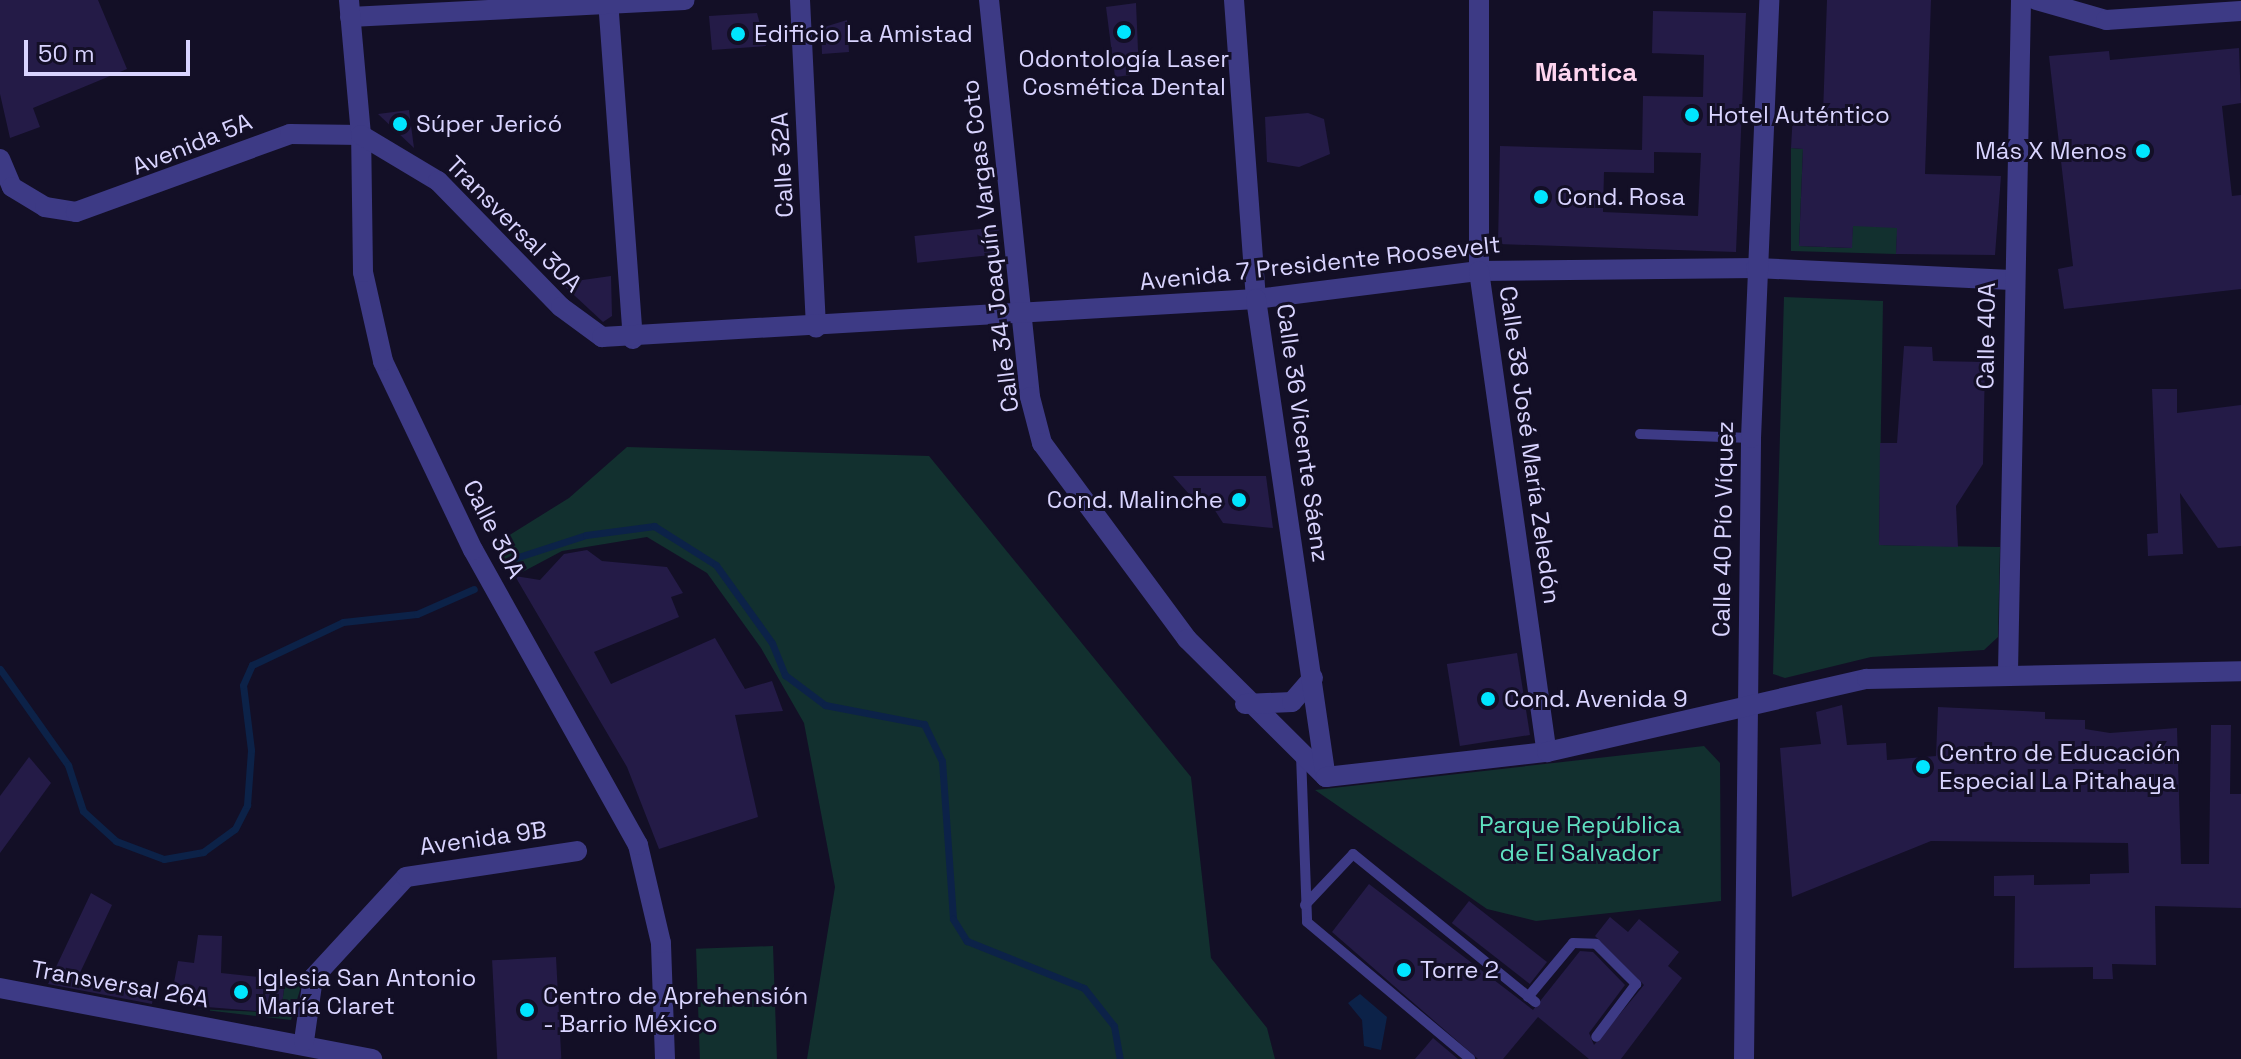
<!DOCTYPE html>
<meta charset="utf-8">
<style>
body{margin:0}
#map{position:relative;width:2241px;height:1059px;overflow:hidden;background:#130f26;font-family:"Space Grotesk",sans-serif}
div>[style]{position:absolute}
.green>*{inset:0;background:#12302f;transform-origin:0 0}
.water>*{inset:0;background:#0c2248}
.stream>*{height:7px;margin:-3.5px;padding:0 3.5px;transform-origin:3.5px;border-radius:3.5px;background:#0c2248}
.building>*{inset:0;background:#241b47;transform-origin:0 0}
.service>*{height:10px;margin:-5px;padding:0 5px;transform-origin:5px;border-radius:5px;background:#3d3a85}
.minor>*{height:20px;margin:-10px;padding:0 10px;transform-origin:10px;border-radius:10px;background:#3d3a85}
.tertiary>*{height:20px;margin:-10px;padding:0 10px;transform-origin:10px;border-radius:10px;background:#3d3a85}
.dots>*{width:22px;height:22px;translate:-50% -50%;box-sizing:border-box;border:4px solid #130f26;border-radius:50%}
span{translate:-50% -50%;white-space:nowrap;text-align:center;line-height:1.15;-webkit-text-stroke:6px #130f26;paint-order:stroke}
.poi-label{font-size:24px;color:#d9d4ff}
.left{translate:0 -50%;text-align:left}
.right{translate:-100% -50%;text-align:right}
.street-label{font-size:24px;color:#d9d4ff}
.park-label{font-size:24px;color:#5fe0c0}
.neighbourhood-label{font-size:26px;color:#ffd6f0;font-weight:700}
.scale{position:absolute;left:24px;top:40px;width:166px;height:36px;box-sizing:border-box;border:4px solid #d9d4ff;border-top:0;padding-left:10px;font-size:24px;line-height:28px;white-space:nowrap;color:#d9d4ff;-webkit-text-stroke:6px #130f26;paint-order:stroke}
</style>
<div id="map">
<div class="green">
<div style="clip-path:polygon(1791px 148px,1803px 149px,1799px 246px,1851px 248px,1853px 226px,1898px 216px,1896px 254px,1791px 251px)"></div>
<div style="clip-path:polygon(1784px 297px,1883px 301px,1879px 545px,2000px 547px,1998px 637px,1984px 650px,1871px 657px,1785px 678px,1773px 674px)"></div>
<div style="clip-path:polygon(627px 447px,929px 456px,1191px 777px,1211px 958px,1267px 1028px,1275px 1059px,807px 1059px,835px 887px,804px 723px,761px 648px,707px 573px,647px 537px,562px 551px,515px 576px,495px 544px,569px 498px)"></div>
<div style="clip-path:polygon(1704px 746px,1720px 763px,1721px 901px,1536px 921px,1487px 909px,1315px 790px)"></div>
<div style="left:773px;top:946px;width:113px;height:77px;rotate:88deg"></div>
<div style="clip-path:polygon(285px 980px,302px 983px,291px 1020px,196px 1009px,281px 1013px)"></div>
</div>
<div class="water">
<div style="clip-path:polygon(1360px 994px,1387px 1017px,1381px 1050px,1364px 1046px,1362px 1020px,1348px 1003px)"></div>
</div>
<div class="stream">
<div style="left:509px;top:560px;width:81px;rotate:-18deg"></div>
<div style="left:586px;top:535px;width:69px;rotate:-7.5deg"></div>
<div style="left:654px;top:526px;width:73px;rotate:32.2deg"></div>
<div style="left:716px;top:565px;width:96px;rotate:54.3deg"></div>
<div style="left:772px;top:643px;width:35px;rotate:68deg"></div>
<div style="left:785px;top:675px;width:50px;rotate:36.9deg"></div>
<div style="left:825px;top:705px;width:101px;rotate:10.9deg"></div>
<div style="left:924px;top:724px;width:41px;rotate:64.1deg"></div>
<div style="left:942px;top:761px;width:158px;rotate:86deg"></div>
<div style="left:953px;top:919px;width:26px;rotate:58deg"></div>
<div style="left:967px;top:941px;width:126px;rotate:21.9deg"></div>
<div style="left:1084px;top:988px;width:48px;rotate:51.7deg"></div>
<div style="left:1114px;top:1026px;width:34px;rotate:80deg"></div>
<div style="left:0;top:669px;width:118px;rotate:54.7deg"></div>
<div style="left:68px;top:765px;width:48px;rotate:71.9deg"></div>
<div style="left:83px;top:811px;width:45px;rotate:42.3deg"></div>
<div style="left:116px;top:841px;width:51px;rotate:20.6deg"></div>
<div style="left:164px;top:859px;width:40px;rotate:-10deg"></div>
<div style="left:203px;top:852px;width:39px;rotate:-36deg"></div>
<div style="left:235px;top:829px;width:27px;rotate:-63deg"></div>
<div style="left:247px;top:805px;width:55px;rotate:-85.8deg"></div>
<div style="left:251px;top:750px;width:65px;rotate:-97deg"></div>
<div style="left:243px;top:685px;width:22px;rotate:-66deg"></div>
<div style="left:252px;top:665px;width:101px;rotate:-25.3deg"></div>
<div style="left:343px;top:622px;width:74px;rotate:-6.2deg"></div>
<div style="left:417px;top:614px;width:62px;rotate:-23.7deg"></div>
</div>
<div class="building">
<div style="clip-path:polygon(0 0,98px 0,127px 69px,33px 108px,40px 127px,10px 138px,0 94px)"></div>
<div style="clip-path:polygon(1827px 0,1931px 0,1925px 174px,2001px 176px,1995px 255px,1896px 254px,1897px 228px,1853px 226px,1852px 248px,1799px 246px,1803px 149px,1791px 148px,1793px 113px,1823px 114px)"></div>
<div style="clip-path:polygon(1136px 3px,1139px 74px,1115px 77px,1106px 7px)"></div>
<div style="clip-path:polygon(evenodd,1653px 11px,1746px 13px,1736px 252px,1498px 244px,1500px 146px,1642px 150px,1643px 96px,1703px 97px,1704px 55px,1652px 53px,1653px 11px,1654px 152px,1701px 153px,1698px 216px,1603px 212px,1604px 172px,1654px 173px,1654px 152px)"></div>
<div style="clip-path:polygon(757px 13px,766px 46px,712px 50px,709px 16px)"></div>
<div style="clip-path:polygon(847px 20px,849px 52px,822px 54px,821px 28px)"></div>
<div style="clip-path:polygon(2239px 48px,2241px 103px,2222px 106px,2232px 196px,2241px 195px,2241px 289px,2064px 309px,2058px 269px,2073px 266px,2049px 56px,2109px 51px,2110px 60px)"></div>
<div style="clip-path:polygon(409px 110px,414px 148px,378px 114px)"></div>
<div style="clip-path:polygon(1308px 113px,1324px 119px,1330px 154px,1299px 167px,1267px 162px,1265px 117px)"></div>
<div style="left:999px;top:227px;width:27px;height:85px;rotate:84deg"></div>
<div style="clip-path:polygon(611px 276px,612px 316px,603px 322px,561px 283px)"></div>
<div style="clip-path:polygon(1904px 346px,1932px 347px,1933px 361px,1985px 362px,1983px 464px,1956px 506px,1958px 547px,1879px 545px,1880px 443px,1897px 443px)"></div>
<div style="clip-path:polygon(2152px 389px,2177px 389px,2177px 413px,2241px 405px,2241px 546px,2218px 548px,2180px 493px,2183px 554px,2148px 556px,2147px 534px,2158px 533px)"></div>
<div style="clip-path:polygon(1173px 476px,1266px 476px,1273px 528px,1223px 523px,1207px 498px,1197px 503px)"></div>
<div style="clip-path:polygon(587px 550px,602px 561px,667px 567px,683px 593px,671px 597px,679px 617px,594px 652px,611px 684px,715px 638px,745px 689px,772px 681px,783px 711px,735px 715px,758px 817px,659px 849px,627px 767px,515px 576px,540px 580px,564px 554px)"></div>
<div style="left:1517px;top:653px;width:83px;height:71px;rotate:81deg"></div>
<div style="clip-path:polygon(1842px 705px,1847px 745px,1886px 743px,1887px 760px,1936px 756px,1938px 707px,2045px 712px,2045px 719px,2085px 720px,2085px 729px,2110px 733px,2177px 728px,2181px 864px,2209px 864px,2211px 725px,2231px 725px,2230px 794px,2241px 794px,2241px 908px,2155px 906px,2156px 965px,2112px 964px,2113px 979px,2093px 979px,2093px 967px,2014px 968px,2015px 896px,1994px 896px,1994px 876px,2034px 875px,2034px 885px,2090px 884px,2090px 874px,2129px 873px,2128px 843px,1931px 841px,1792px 897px,1780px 748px,1821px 744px,1816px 712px)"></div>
<div style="clip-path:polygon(29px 757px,51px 783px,0 853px,0 796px)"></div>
<div style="clip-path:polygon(1369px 884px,1533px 1010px,1580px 951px,1593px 952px,1625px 985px,1589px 1033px,1594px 1045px,1644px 985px,1595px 936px,1610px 917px,1628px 932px,1639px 919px,1679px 952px,1668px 966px,1682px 978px,1621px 1059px,1589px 1059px,1538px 1017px,1503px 1059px,1478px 1059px,1332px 932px)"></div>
<div style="clip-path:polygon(91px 893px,112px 905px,78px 977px,154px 992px,152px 1004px,48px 984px)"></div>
<div style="left:1469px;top:901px;width:99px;height:28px;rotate:38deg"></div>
<div style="clip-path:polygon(198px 935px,222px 936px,221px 973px,285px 980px,281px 1013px,170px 1004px,178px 961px,194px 963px)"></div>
<div style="left:556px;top:957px;width:102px;height:64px;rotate:87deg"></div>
<div style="clip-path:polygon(1433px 1038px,1458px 1059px,1415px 1059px)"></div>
</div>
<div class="service">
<div style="left:1640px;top:434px;width:111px;rotate:2.1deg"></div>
<div style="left:1301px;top:755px;width:167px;rotate:87.9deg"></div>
<div style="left:1307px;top:922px;width:213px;rotate:40deg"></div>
<div style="left:1305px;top:905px;width:70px;rotate:-46.7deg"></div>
<div style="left:1353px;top:854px;width:235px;rotate:39.1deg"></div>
<div style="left:1528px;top:997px;width:70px;rotate:-50.2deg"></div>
<div style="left:1573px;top:943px;width:23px;rotate:2deg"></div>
<div style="left:1596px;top:944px;width:57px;rotate:45deg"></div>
<div style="left:1636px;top:984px;width:66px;rotate:127deg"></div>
</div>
<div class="minor">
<div style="left:608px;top:0;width:340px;rotate:85.8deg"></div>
<div style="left:800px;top:0;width:328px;rotate:87.2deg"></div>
<div style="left:989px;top:0;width:399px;rotate:84.1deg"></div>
<div style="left:1030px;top:397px;width:48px;rotate:75.4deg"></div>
<div style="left:1042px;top:443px;width:244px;rotate:53.5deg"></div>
<div style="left:1187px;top:639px;width:196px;rotate:44.8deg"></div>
<div style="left:1234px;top:0;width:300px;rotate:85.8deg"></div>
<div style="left:1256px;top:299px;width:225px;rotate:-7.2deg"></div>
<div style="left:1479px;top:271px;width:277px;rotate:-0.6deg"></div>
<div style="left:1756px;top:268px;width:256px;rotate:2.7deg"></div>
<div style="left:1479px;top:0;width:271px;rotate:90deg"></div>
<div style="left:1479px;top:271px;width:486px;rotate:82deg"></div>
<div style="left:2036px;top:0;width:73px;rotate:15.9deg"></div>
<div style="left:2106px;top:20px;width:135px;rotate:-3.8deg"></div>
<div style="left:350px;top:17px;width:335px;rotate:-2.9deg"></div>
<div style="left:0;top:159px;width:30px;rotate:67deg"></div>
<div style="left:12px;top:187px;width:39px;rotate:31deg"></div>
<div style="left:45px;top:207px;width:31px;rotate:9deg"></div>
<div style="left:76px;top:212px;width:228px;rotate:-20deg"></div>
<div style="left:290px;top:134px;width:71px;rotate:0.8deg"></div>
<div style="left:361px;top:135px;width:136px;rotate:-95.1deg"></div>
<div style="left:2008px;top:672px;width:672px;rotate:-88.89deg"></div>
<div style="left:1245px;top:704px;width:47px;rotate:-2.4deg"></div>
<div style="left:1292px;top:702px;width:32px;rotate:-49deg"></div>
<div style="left:0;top:988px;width:379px;rotate:10.8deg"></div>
<div style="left:304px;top:1041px;width:64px;rotate:-81.9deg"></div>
<div style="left:313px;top:978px;width:137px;rotate:-47.4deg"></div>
<div style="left:406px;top:877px;width:173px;rotate:-8.6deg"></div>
<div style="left:1744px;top:1059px;width:621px;rotate:-89.35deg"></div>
<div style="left:1751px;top:438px;width:438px;rotate:-87.6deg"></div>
</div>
<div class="tertiary">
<div style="left:665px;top:1059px;width:116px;rotate:-92deg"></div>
<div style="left:661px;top:943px;width:101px;rotate:-103.2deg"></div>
<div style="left:638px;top:845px;width:338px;rotate:-119.2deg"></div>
<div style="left:473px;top:550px;width:209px;rotate:-115.5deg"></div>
<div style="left:383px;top:361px;width:91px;rotate:-102.7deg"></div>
<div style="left:363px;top:272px;width:137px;rotate:-90.8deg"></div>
<div style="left:361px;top:135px;width:90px;rotate:30.9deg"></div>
<div style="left:438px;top:181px;width:176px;rotate:45.7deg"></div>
<div style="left:561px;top:307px;width:51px;rotate:36.2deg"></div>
<div style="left:602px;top:337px;width:655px;rotate:-3.33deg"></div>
<div style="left:1256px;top:299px;width:483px;rotate:81.7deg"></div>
<div style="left:1326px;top:777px;width:222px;rotate:-6.5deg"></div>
<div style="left:1547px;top:752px;width:328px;rotate:-12.9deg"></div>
<div style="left:1867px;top:679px;width:374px;rotate:-1.2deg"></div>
</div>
<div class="dots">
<div style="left:1124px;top:32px;background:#00e5ff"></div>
<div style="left:738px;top:34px;background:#00e5ff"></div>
<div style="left:1692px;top:115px;background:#00e5ff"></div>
<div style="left:400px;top:124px;background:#00e5ff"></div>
<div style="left:2143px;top:151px;background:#00e5ff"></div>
<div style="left:1541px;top:197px;background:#00e5ff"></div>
<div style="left:1239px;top:500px;background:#00e5ff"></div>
<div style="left:1488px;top:699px;background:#00e5ff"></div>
<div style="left:1923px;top:767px;background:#00e5ff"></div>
<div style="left:1404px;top:970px;background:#00e5ff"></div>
<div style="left:241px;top:992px;background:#00e5ff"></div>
<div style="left:527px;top:1010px;background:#00e5ff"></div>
</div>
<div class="poi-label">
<span class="left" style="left:754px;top:34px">Edificio La Amistad</span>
<span style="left:1124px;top:73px">Odontología Laser<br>Cosmética Dental</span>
<span class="left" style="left:1708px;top:115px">Hotel Auténtico</span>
<span class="left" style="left:416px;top:124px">Súper Jericó</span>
<span class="right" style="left:2127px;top:151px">Más X Menos</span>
<span class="left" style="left:1557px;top:197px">Cond. Rosa</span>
<span class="right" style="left:1223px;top:500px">Cond. Malinche</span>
<span class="left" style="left:1504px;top:699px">Cond. Avenida 9</span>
<span class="left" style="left:1939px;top:767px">Centro de Educación<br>Especial La Pitahaya</span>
<span class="left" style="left:1420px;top:970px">Torre 2</span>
<span class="left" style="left:257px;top:992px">Iglesia San Antonio<br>María Claret</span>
<span class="left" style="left:543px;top:1010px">Centro de Aprehensión<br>- Barrio México</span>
</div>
<div class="street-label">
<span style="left:192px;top:144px;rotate:-22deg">Avenida 5A</span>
<span style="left:782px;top:165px;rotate:-93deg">Calle 32A</span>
<span style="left:514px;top:224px;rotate:45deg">Transversal 30A</span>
<span style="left:990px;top:246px;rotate:-97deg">Calle 34 Joaquín Vargas Coto</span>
<span style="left:1320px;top:263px;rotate:-6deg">Avenida 7 Presidente Roosevelt</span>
<span style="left:1986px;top:336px;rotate:-89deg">Calle 40A</span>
<span style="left:1303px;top:433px;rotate:82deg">Calle 36 Vicente Sáenz</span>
<span style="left:1530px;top:445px;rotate:82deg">Calle 38 José María Zeledón</span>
<span style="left:494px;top:529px;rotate:63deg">Calle 30A</span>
<span style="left:1723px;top:529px;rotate:-89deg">Calle 40 Pío Víquez</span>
<span style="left:483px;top:838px;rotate:-8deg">Avenida 9B</span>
<span style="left:120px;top:984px;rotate:10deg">Transversal 26A</span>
</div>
<div class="park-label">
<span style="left:1580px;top:839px">Parque República<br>de El Salvador</span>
</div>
<div class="neighbourhood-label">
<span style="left:1586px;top:73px">Mántica</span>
</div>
<div class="scale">50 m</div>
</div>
